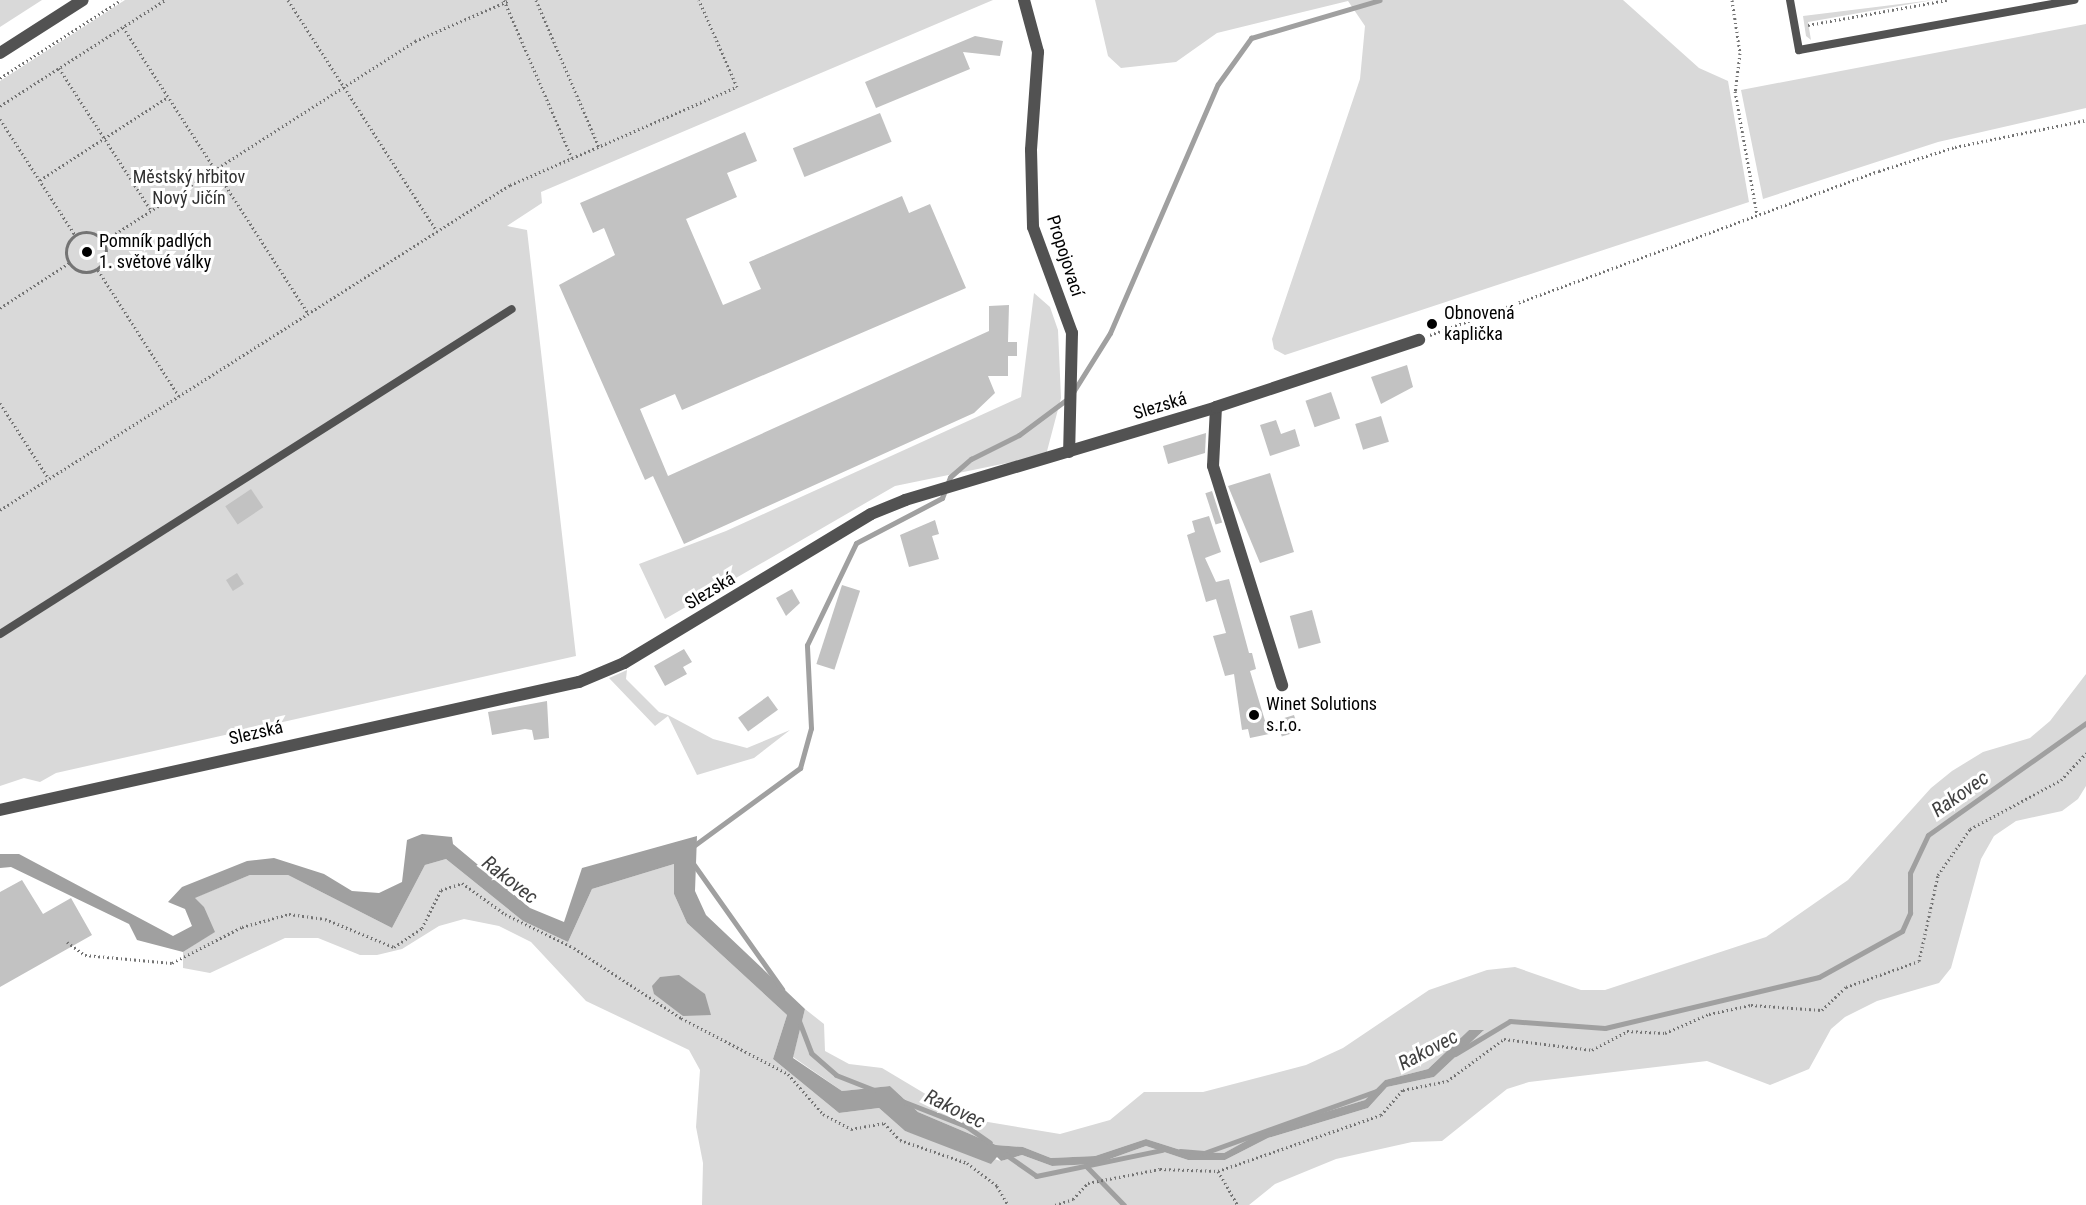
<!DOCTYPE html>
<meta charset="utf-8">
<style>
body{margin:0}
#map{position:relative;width:2086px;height:1205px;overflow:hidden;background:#fff;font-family:"Roboto Condensed",sans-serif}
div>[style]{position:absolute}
.green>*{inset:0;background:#d9d9d9}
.water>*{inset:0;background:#a0a0a0}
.stream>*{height:5px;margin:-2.5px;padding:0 2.5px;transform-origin:2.5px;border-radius:2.5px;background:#a0a0a0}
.building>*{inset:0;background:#c2c2c2;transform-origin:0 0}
.path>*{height:3px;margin-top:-1.5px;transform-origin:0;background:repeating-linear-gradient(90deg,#747474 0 1.5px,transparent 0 4.5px)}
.path>.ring{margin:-1.5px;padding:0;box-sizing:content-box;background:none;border:3px solid #747474;border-radius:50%}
.lane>*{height:8px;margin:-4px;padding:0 4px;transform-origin:4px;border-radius:4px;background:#525252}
.street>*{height:12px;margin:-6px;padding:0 6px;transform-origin:6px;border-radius:6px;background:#525252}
.dots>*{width:16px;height:16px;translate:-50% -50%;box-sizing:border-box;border:3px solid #fff;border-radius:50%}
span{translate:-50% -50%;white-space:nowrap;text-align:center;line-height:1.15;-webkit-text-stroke:6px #fff;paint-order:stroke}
.park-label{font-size:18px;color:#303030}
.poi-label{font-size:18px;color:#000}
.left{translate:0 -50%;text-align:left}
.street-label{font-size:18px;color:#000}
.water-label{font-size:20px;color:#414141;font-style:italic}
</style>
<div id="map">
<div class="green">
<div style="clip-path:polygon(0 0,42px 0,0 27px)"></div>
<div style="clip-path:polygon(125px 0,993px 0,541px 192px,542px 203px,507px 226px,527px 230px,576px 656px,56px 773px,40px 782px,24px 778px,0 786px,0 81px)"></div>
<div style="clip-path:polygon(1095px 0,1623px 0,1699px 68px,1728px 81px,1749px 202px,1285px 355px,1274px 349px,1272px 339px,1360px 79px,1365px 26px,1348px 1px,1217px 33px,1176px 62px,1121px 68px,1108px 56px)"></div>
<div style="clip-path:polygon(1933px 0,1808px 22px,1811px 40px,1806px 36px,1803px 16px)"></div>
<div style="clip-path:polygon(2086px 24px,2086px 108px,1938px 142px,1763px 199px,1741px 90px)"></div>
<div style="clip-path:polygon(1034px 293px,1050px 307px,1058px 330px,1061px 398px,1046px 455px,895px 486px,665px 619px,639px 564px,726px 531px,1021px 397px)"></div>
<div style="clip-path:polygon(627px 670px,626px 679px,659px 712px,668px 715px,713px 739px,747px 748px,790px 730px,754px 758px,697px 775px,668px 716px,655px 726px,609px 678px)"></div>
<div style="clip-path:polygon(2086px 674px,2086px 786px,2078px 799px,2062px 811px,2016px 821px,1994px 836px,1981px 859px,1951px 968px,1939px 983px,1877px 1001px,1845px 1017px,1831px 1029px,1809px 1069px,1770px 1085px,1707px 1061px,1529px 1082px,1507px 1089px,1442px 1141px,1412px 1142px,1336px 1159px,1275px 1184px,1249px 1205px,702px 1205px,703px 1163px,696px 1127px,700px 1070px,689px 1050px,586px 1001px,531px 942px,499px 926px,464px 919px,439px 926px,402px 949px,377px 955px,360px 955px,318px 938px,285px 938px,210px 973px,183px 968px,183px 952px,214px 932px,194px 898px,250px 875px,288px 875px,392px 928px,425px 865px,446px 859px,523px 921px,568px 942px,592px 889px,674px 864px,674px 894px,687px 923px,787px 1015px,773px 1059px,839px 1113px,879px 1108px,905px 1131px,1001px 1161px,1022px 1155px,1052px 1166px,1096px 1164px,1146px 1146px,1188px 1160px,1225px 1160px,1268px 1138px,1368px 1108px,1387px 1087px,1434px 1077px,1483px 1031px,1469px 1030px,1428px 1069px,1385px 1080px,1365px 1100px,1267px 1130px,1224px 1153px,1187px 1152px,1146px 1139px,1095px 1156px,1051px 1158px,1023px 1147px,996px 1145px,918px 1112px,890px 1086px,842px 1091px,793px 1057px,805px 1009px,824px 1024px,825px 1051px,849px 1064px,882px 1068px,954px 1111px,982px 1121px,1060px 1134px,1110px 1120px,1144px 1092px,1203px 1092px,1306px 1065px,1343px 1048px,1429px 990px,1487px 970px,1515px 967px,1581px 990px,1605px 990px,1766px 937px,1848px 880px,1931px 788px,1952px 771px,1983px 752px,2030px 738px,2050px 721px)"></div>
</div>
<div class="water">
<div style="clip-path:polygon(422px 834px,452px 837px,453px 844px,530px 908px,564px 922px,582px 868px,697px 836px,695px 891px,706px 915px,805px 1009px,793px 1058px,842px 1091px,890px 1086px,918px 1112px,996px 1145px,1023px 1147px,1051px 1158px,1095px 1156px,1146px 1139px,1187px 1152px,1224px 1153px,1266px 1130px,1365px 1100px,1385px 1080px,1428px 1069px,1469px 1030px,1484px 1030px,1434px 1077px,1387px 1087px,1368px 1108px,1268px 1138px,1225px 1160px,1188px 1160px,1146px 1146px,1096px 1164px,1052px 1166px,1022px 1155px,1001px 1161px,997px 1157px,991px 1164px,905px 1131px,879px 1108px,839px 1113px,773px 1059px,787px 1015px,687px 923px,674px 894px,674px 864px,592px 889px,568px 942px,523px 921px,446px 859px,425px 865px,392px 928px,288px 875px,250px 875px,195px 898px,204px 907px,215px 932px,183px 952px,137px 940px,129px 924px,11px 867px,0 868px,0 854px,19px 854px,173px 936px,192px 926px,185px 909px,168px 902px,182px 887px,247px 861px,274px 858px,324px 874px,352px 891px,379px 893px,402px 882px,407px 840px)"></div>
<div style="clip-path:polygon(679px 975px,705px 994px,711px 1015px,683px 1016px,654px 994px,652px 986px,660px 977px)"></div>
</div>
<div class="stream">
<div style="left:692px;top:847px;width:134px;rotate:-36.2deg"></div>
<div style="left:800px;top:768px;width:41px;rotate:-74.6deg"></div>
<div style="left:811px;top:728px;width:83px;rotate:-92.8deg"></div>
<div style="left:807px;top:645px;width:113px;rotate:-64.3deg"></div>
<div style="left:856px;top:543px;width:97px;rotate:-27.6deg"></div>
<div style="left:942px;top:498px;width:22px;rotate:-69deg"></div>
<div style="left:950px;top:477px;width:28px;rotate:-41deg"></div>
<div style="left:971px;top:459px;width:54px;rotate:-26.6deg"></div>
<div style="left:1019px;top:435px;width:64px;rotate:-36.7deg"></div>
<div style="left:1070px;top:397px;width:75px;rotate:-58deg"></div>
<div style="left:1110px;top:333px;width:271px;rotate:-66.6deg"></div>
<div style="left:1218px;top:84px;width:57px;rotate:-54.3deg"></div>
<div style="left:1251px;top:38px;width:134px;rotate:-16.4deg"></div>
<div style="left:692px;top:862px;width:156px;rotate:54.7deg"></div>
<div style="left:799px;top:1021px;width:34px;rotate:69deg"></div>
<div style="left:811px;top:1053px;width:33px;rotate:41deg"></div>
<div style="left:836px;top:1075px;width:41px;rotate:21.5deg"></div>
<div style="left:1455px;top:1054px;width:64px;rotate:-31deg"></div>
<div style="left:1510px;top:1021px;width:95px;rotate:4.2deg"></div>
<div style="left:1605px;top:1028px;width:220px;rotate:-13.4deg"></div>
<div style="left:1819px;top:977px;width:95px;rotate:-29deg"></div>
<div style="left:1902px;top:931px;width:20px;rotate:-66deg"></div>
<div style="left:1910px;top:913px;width:40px;rotate:-90deg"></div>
<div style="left:1910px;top:873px;width:42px;rotate:-64.7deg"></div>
<div style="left:1928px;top:835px;width:194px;rotate:-35.3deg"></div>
<div style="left:902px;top:1101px;width:69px;rotate:21.3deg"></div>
<div style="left:966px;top:1126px;width:29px;rotate:35deg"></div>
<div style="left:1180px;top:1151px;width:24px;rotate:5deg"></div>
<div style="left:1204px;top:1153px;width:186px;rotate:-19.8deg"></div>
<div style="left:1005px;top:1154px;width:38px;rotate:35deg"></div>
<div style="left:1036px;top:1176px;width:129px;rotate:-11.7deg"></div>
<div style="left:1087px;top:1167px;width:53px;rotate:45.8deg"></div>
</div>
<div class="building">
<div style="clip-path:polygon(975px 36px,1003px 41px,1000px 56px,963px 52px,970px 69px,876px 108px,865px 82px)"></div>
<div style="left:880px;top:113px;width:31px;height:94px;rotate:68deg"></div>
<div style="clip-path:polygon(745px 132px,757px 161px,727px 173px,737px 197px,686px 219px,723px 305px,761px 289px,749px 262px,902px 196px,909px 213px,930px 204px,966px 288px,682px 410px,675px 394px,640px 409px,668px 476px,989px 331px,989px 306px,1009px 305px,1008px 342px,1017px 342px,1017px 356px,1008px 356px,1008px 376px,988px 376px,995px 393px,974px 413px,684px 544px,653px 476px,645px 480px,559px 285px,615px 255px,604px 228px,593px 233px,580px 203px)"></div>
<div style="clip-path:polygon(1407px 365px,1413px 387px,1381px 404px,1371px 377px)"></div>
<div style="left:1331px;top:392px;width:28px;height:27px;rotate:71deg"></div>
<div style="left:1381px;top:416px;width:27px;height:27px;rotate:73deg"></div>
<div style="clip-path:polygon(1276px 420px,1281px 434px,1295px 429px,1300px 446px,1270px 456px,1260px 425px)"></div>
<div style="clip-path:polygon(1206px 433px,1205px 453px,1168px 464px,1163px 446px)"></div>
<div style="clip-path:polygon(1270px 473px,1294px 552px,1260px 563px,1228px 486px)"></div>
<div style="left:251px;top:489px;width:22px;height:31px;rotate:56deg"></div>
<div style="left:1212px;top:491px;width:33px;height:7px;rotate:72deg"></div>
<div style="clip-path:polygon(1209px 516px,1221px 552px,1205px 558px,1216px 582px,1229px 579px,1249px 653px,1252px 653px,1256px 669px,1250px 671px,1269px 734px,1250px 738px,1248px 729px,1242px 730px,1234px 674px,1225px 676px,1213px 636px,1226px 633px,1216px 599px,1206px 602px,1187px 535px,1195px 532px,1192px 521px)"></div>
<div style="clip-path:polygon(935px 520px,939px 534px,932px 536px,939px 559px,909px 567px,900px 535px)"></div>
<div style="left:237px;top:573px;width:13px;height:13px;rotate:58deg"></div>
<div style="left:842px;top:585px;width:19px;height:83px;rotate:18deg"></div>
<div style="clip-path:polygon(792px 589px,800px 603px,786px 616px,776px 598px)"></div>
<div style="left:1312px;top:610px;width:34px;height:23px;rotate:75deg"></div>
<div style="clip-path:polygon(684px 649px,692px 662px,683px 667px,687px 674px,665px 686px,654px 666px)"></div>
<div style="left:768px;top:696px;width:17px;height:37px;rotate:54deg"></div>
<div style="clip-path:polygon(547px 701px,549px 738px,534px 740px,532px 730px,525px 729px,492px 735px,488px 712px)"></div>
<div style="left:1294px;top:715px;width:17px;height:18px;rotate:73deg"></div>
<div style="clip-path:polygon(22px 880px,43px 914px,71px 898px,92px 935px,0 987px,0 892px)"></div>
</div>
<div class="path">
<div style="left:288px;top:0;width:275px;rotate:57.2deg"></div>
<div style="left:504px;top:0;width:172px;rotate:66.7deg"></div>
<div style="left:536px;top:0;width:160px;rotate:66.8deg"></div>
<div style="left:1732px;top:0;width:54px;rotate:81.4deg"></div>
<div style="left:1740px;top:53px;width:38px;rotate:97deg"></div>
<div style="left:1735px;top:91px;width:125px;rotate:79.9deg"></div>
<div style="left:1808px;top:25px;width:141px;rotate:-10.2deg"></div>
<div style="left:123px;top:27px;width:341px;rotate:57.1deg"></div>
<div style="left:59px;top:68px;width:169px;rotate:57.1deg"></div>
<div style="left:0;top:78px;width:144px;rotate:-32.8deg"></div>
<div style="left:0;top:106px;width:196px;rotate:-32.7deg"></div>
<div style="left:0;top:119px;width:138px;rotate:57.1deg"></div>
<div style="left:40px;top:180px;width:153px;rotate:-33deg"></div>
<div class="ring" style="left:66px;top:232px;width:37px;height:37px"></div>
<div style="left:104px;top:241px;width:370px;rotate:-32.7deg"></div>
<div style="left:415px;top:41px;width:103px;rotate:-23.3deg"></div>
<div style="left:98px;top:270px;width:150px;rotate:57.3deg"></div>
<div style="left:0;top:308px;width:82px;rotate:-33.1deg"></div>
<div style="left:1430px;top:335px;width:478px;rotate:-20.1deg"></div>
<div style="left:1879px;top:171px;width:80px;rotate:-17.5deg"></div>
<div style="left:1955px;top:147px;width:134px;rotate:-11.6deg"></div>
<div style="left:0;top:403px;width:90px;rotate:57.2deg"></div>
<div style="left:0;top:510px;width:605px;rotate:-32.51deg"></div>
<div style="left:510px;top:185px;width:247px;rotate:-23.4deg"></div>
<div style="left:737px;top:87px;width:95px;rotate:-113.6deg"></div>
<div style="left:67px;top:942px;width:22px;rotate:36deg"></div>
<div style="left:85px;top:955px;width:87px;rotate:5.3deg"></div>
<div style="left:172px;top:963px;width:79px;rotate:-27.2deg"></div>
<div style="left:242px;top:927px;width:49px;rotate:-15.5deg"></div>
<div style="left:289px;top:914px;width:36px;rotate:8deg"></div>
<div style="left:325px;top:919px;width:74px;rotate:22.1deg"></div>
<div style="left:394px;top:947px;width:34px;rotate:-34deg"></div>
<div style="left:422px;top:928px;width:42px;rotate:-63.4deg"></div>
<div style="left:441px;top:890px;width:22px;rotate:-18deg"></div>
<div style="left:462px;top:883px;width:53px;rotate:35.8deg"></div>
<div style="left:505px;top:914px;width:77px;rotate:26.2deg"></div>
<div style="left:574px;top:948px;width:128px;rotate:33.2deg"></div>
<div style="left:681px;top:1018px;width:121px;rotate:27.6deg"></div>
<div style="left:788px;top:1074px;width:53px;rotate:48.8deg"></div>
<div style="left:823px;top:1114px;width:32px;rotate:28deg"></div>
<div style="left:851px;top:1129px;width:34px;rotate:-10deg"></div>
<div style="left:884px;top:1123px;width:23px;rotate:47deg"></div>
<div style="left:900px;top:1140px;width:71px;rotate:18.9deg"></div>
<div style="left:967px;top:1163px;width:38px;rotate:37deg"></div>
<div style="left:997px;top:1186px;width:22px;rotate:60deg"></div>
<div style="left:1218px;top:1171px;width:39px;rotate:60deg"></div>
<div style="left:1055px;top:1205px;width:19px;rotate:-18deg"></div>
<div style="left:1073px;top:1199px;width:22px;rotate:-47deg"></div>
<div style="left:1088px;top:1183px;width:73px;rotate:-11deg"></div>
<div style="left:1160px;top:1169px;width:58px;rotate:2deg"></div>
<div style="left:1218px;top:1171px;width:172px;rotate:-19deg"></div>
<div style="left:1381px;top:1115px;width:33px;rotate:-49deg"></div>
<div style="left:1403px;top:1090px;width:45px;rotate:-11.6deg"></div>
<div style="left:1447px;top:1081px;width:71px;rotate:-36.4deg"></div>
<div style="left:1504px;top:1039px;width:89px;rotate:7.1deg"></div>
<div style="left:1592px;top:1050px;width:40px;rotate:-28deg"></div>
<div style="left:1627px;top:1031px;width:38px;rotate:3deg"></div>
<div style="left:1665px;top:1033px;width:48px;rotate:-23.4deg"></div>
<div style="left:1709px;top:1014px;width:43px;rotate:-12.1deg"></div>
<div style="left:1751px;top:1005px;width:71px;rotate:4deg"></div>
<div style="left:1822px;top:1010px;width:33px;rotate:-44deg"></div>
<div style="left:1846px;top:987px;width:77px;rotate:-19.6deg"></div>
<div style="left:1919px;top:961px;width:88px;rotate:-77.5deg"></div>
<div style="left:1938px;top:875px;width:56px;rotate:-55.2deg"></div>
<div style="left:1970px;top:829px;width:103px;rotate:-28.3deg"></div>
<div style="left:2061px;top:780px;width:37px;rotate:-47deg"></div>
</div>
<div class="lane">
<div style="left:1790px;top:0;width:51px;rotate:79.8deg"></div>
<div style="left:1799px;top:50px;width:280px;rotate:-10.3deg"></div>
<div style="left:0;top:634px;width:606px;rotate:-32.41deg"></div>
</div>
<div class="street">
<div style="left:1024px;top:0;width:54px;rotate:74.9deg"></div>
<div style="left:1038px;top:52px;width:98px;rotate:94.1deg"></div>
<div style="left:1031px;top:150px;width:77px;rotate:88.5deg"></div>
<div style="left:1033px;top:227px;width:113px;rotate:69.8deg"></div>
<div style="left:1072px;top:333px;width:119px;rotate:91.4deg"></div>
<div style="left:0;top:53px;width:98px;rotate:-32.6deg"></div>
<div style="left:1216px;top:407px;width:59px;rotate:92.9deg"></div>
<div style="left:1213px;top:466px;width:230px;rotate:72.5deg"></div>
<div style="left:0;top:810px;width:593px;rotate:-12.47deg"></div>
<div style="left:579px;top:682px;width:49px;rotate:-22.9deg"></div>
<div style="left:624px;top:663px;width:288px;rotate:-31.1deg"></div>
<div style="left:871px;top:514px;width:37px;rotate:-22deg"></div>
<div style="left:905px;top:500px;width:325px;rotate:-16.6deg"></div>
<div style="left:1216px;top:407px;width:214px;rotate:-18.3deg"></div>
</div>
<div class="dots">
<div style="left:87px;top:252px;background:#000"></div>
<div style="left:1432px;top:324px;background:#000"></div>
<div style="left:1254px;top:715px;background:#000"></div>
</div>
<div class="park-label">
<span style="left:189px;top:188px">Městský hřbitov<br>Nový Jičín</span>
</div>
<div class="poi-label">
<span class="left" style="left:99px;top:252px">Pomník padlých<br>1. světové války</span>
<span class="left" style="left:1444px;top:324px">Obnovená<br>kaplička</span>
<span class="left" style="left:1266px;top:715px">Winet Solutions<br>s.r.o.</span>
</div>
<div class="street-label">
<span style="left:1065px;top:256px;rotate:72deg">Propojovací</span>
<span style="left:1160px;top:406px;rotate:-17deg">Slezská</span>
<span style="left:710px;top:591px;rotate:-31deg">Slezská</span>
<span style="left:256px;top:733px;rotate:-13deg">Slezská</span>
</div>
<div class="water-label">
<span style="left:1960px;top:794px;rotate:-35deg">Rakovec</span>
<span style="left:510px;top:880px;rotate:38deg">Rakovec</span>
<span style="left:1428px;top:1050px;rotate:-28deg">Rakovec</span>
<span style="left:955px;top:1109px;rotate:26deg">Rakovec</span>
</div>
</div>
